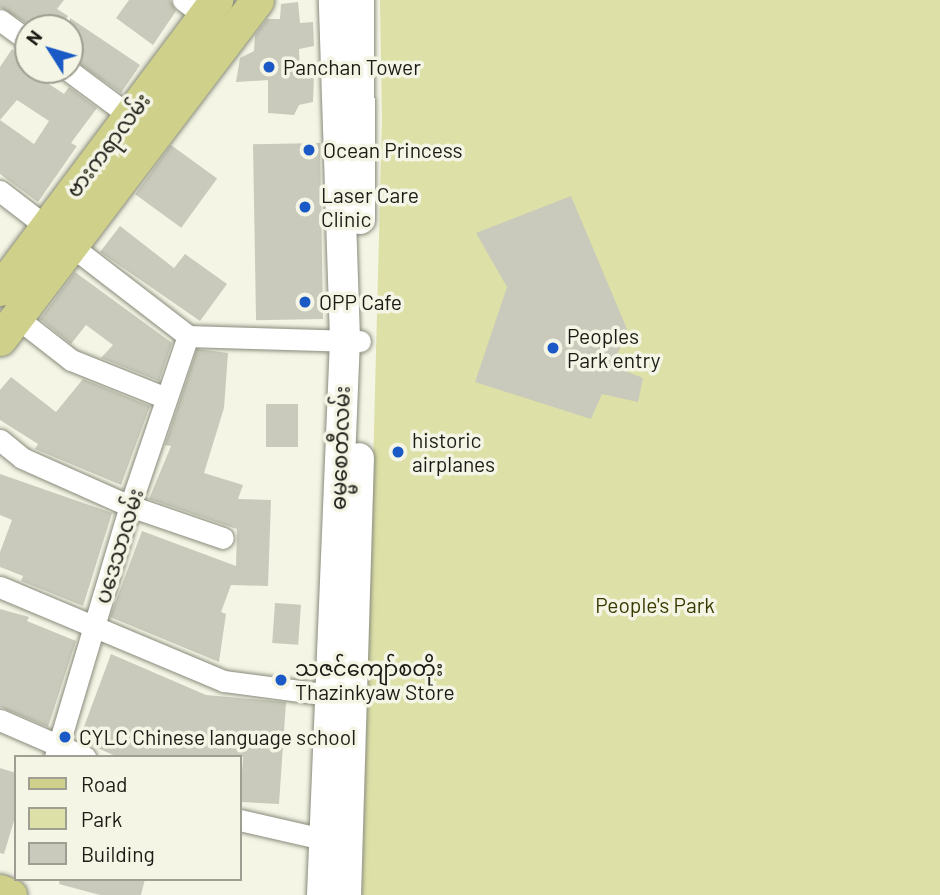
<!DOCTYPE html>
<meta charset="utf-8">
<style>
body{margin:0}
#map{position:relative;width:940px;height:895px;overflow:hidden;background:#f4f5e5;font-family:Barlow,"Noto Sans Myanmar",sans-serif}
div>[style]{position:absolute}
.green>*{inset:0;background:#dde0a7}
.building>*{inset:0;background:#c9cabb;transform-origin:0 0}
.roads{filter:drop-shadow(0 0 2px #888a7b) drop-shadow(0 0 2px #888a7b)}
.minor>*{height:21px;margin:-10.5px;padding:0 10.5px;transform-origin:10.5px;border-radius:10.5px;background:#fff}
.secondary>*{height:30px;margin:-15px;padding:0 15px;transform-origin:15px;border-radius:15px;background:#fff}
.primary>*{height:33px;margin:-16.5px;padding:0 16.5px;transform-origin:16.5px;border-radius:16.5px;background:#cfd18b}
.dots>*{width:19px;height:19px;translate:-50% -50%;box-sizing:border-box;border:4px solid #f4f5e5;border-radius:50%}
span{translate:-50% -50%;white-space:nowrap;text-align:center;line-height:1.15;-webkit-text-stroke:7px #f4f5e5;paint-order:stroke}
.poi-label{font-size:21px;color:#1c1c16}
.left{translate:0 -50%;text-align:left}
.street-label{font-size:21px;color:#1c1c16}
.park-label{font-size:21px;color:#393a01}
.legend{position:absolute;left:14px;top:755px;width:228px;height:126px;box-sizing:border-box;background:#f4f5e5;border:2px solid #9e9e92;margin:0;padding:9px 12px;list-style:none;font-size:21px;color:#1c1c16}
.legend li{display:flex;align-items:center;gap:14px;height:35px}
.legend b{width:35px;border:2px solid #9e9e92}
.north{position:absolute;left:14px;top:14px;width:70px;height:70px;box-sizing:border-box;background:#f4f5e5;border:2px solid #9e9e92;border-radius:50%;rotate:307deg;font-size:19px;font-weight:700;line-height:28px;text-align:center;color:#1c1c16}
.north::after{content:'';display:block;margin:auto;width:24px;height:32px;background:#1b5ac6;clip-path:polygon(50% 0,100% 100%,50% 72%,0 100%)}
</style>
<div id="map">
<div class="green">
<div style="clip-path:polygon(380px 0,940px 0,940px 895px,362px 895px,382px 120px)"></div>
</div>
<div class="building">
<div style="clip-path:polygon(0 0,64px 0,57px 9px,68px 16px,60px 28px,34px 28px,0 7px)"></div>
<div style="clip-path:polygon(129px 0,170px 0,176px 11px,153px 45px,116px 18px)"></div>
<div style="clip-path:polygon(298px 2px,300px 23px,313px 22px,314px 46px,299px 49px,300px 76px,314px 76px,313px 102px,299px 105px,294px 115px,268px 113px,268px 80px,236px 82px,240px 58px,254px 51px,255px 35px,267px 19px,280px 19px,281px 4px)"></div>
<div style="clip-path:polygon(70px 18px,140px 65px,121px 93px,70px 57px)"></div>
<div style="clip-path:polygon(12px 49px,28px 60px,28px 70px,64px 94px,69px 87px,97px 108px,71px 143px,77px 146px,38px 202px,0 174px,0 120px,34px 144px,49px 121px,17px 100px,0 120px,0 67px)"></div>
<div style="left:320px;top:143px;width:176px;height:67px;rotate:89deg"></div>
<div style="left:171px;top:145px;width:57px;height:61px;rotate:36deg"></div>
<div style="clip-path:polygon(571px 196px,627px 329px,613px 366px,643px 378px,638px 402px,602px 394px,591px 419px,475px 382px,507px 287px,476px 233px)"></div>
<div style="clip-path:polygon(120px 226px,174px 268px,185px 254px,227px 284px,200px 321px,100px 252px)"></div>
<div style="clip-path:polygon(75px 272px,172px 343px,159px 381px,101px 358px,113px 345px,86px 325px,71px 344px,40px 319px)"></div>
<div style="clip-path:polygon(197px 349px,228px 353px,224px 408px,204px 473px,243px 485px,238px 499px,271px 500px,268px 586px,231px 585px,221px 612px,226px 614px,219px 662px,110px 617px,142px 531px,236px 566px,237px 529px,149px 499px,171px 446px,165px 445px)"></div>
<div style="clip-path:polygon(11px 377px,56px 412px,83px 379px,150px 406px,121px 485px,35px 449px,38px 444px,0 420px,0 390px)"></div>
<div style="left:298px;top:404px;width:43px;height:32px;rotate:90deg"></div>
<div style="clip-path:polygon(0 474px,112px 513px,83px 606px,21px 581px,23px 576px,0 567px,0 552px,12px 520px,0 515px)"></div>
<div style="left:275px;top:603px;width:26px;height:40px;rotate:4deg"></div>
<div style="clip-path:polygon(0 609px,29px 617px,27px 621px,76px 641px,48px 727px,0 707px)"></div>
<div style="clip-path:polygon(111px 654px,206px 695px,286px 702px,279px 804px,240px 802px,243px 757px,118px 757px,79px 740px)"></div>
<div style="clip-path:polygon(0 768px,16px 773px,16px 814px,4px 854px,0 853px)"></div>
<div style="clip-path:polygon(60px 879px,145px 879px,141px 895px,100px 895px,59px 884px)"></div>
</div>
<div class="roads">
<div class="minor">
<div style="left:183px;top:0;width:26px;rotate:37deg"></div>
<div style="left:0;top:20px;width:34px;rotate:36deg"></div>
<div style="left:68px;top:70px;width:77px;rotate:36.6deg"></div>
<div style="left:0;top:191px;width:237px;rotate:37.6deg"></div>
<div style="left:188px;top:336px;width:172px;rotate:1.7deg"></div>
<div style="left:16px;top:317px;width:70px;rotate:38deg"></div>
<div style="left:71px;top:360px;width:102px;rotate:21.8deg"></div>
<div style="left:0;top:440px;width:28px;rotate:39deg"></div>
<div style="left:22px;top:458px;width:118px;rotate:24deg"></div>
<div style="left:130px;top:506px;width:98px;rotate:19deg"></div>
<div style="left:0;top:587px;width:243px;rotate:22.8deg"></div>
<div style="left:224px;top:681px;width:108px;rotate:7.5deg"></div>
<div style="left:0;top:720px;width:93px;rotate:23.5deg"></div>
<div style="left:55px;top:757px;width:262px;rotate:-73.4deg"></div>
<div style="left:130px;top:506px;width:180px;rotate:-71.2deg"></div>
<div style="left:240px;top:820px;width:89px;rotate:12.9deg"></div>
</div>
<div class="secondary">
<div style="left:359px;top:0;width:219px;rotate:89.7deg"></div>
<div style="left:322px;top:895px;width:556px;rotate:-87.63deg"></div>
<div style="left:345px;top:339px;width:339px;rotate:-91.9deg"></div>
<div style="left:346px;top:895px;width:437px;rotate:-88.3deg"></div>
</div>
<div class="primary">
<div style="left:0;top:289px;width:361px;rotate:-53.2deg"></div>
<div style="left:0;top:339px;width:425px;rotate:-52.8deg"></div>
<div style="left:0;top:891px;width:11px;rotate:22deg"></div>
</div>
</div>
<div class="dots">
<div style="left:269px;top:67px;background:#1b5ac6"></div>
<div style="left:309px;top:150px;background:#1b5ac6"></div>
<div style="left:305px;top:207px;background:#1b5ac6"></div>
<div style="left:305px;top:302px;background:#1b5ac6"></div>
<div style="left:553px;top:348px;background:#1b5ac6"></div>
<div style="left:398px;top:452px;background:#1b5ac6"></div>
<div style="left:281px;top:680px;background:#1b5ac6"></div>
<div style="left:65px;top:737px;background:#1b5ac6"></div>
</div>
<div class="poi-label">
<span class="left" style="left:283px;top:67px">Panchan Tower</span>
<span class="left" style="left:323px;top:150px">Ocean Princess</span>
<span class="left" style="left:321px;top:207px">Laser Care<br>Clinic</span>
<span class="left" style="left:319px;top:302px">OPP Cafe</span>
<span class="left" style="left:567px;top:348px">Peoples<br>Park entry</span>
<span class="left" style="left:412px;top:452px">historic<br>airplanes</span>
<span class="left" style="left:295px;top:680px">သဇင်ကျော်စတိုး<br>Thazinkyaw Store</span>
<span class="left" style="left:79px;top:737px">CYLC Chinese language school</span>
</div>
<div class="street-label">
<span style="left:108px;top:145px;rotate:-53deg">ဗားကရာလမ်း</span>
<span style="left:340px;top:448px;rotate:-88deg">ဓမ္မစေတီလမ်း</span>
<span style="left:119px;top:546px;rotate:-73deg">ပဒေသာလမ်း</span>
</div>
<div class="park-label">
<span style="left:655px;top:605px">People's Park</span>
</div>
<ul class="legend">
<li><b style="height:9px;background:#cfd18b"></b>Road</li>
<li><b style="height:19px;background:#dde0a7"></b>Park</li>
<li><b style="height:19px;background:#c9cabb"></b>Building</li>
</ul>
<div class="north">N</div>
</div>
